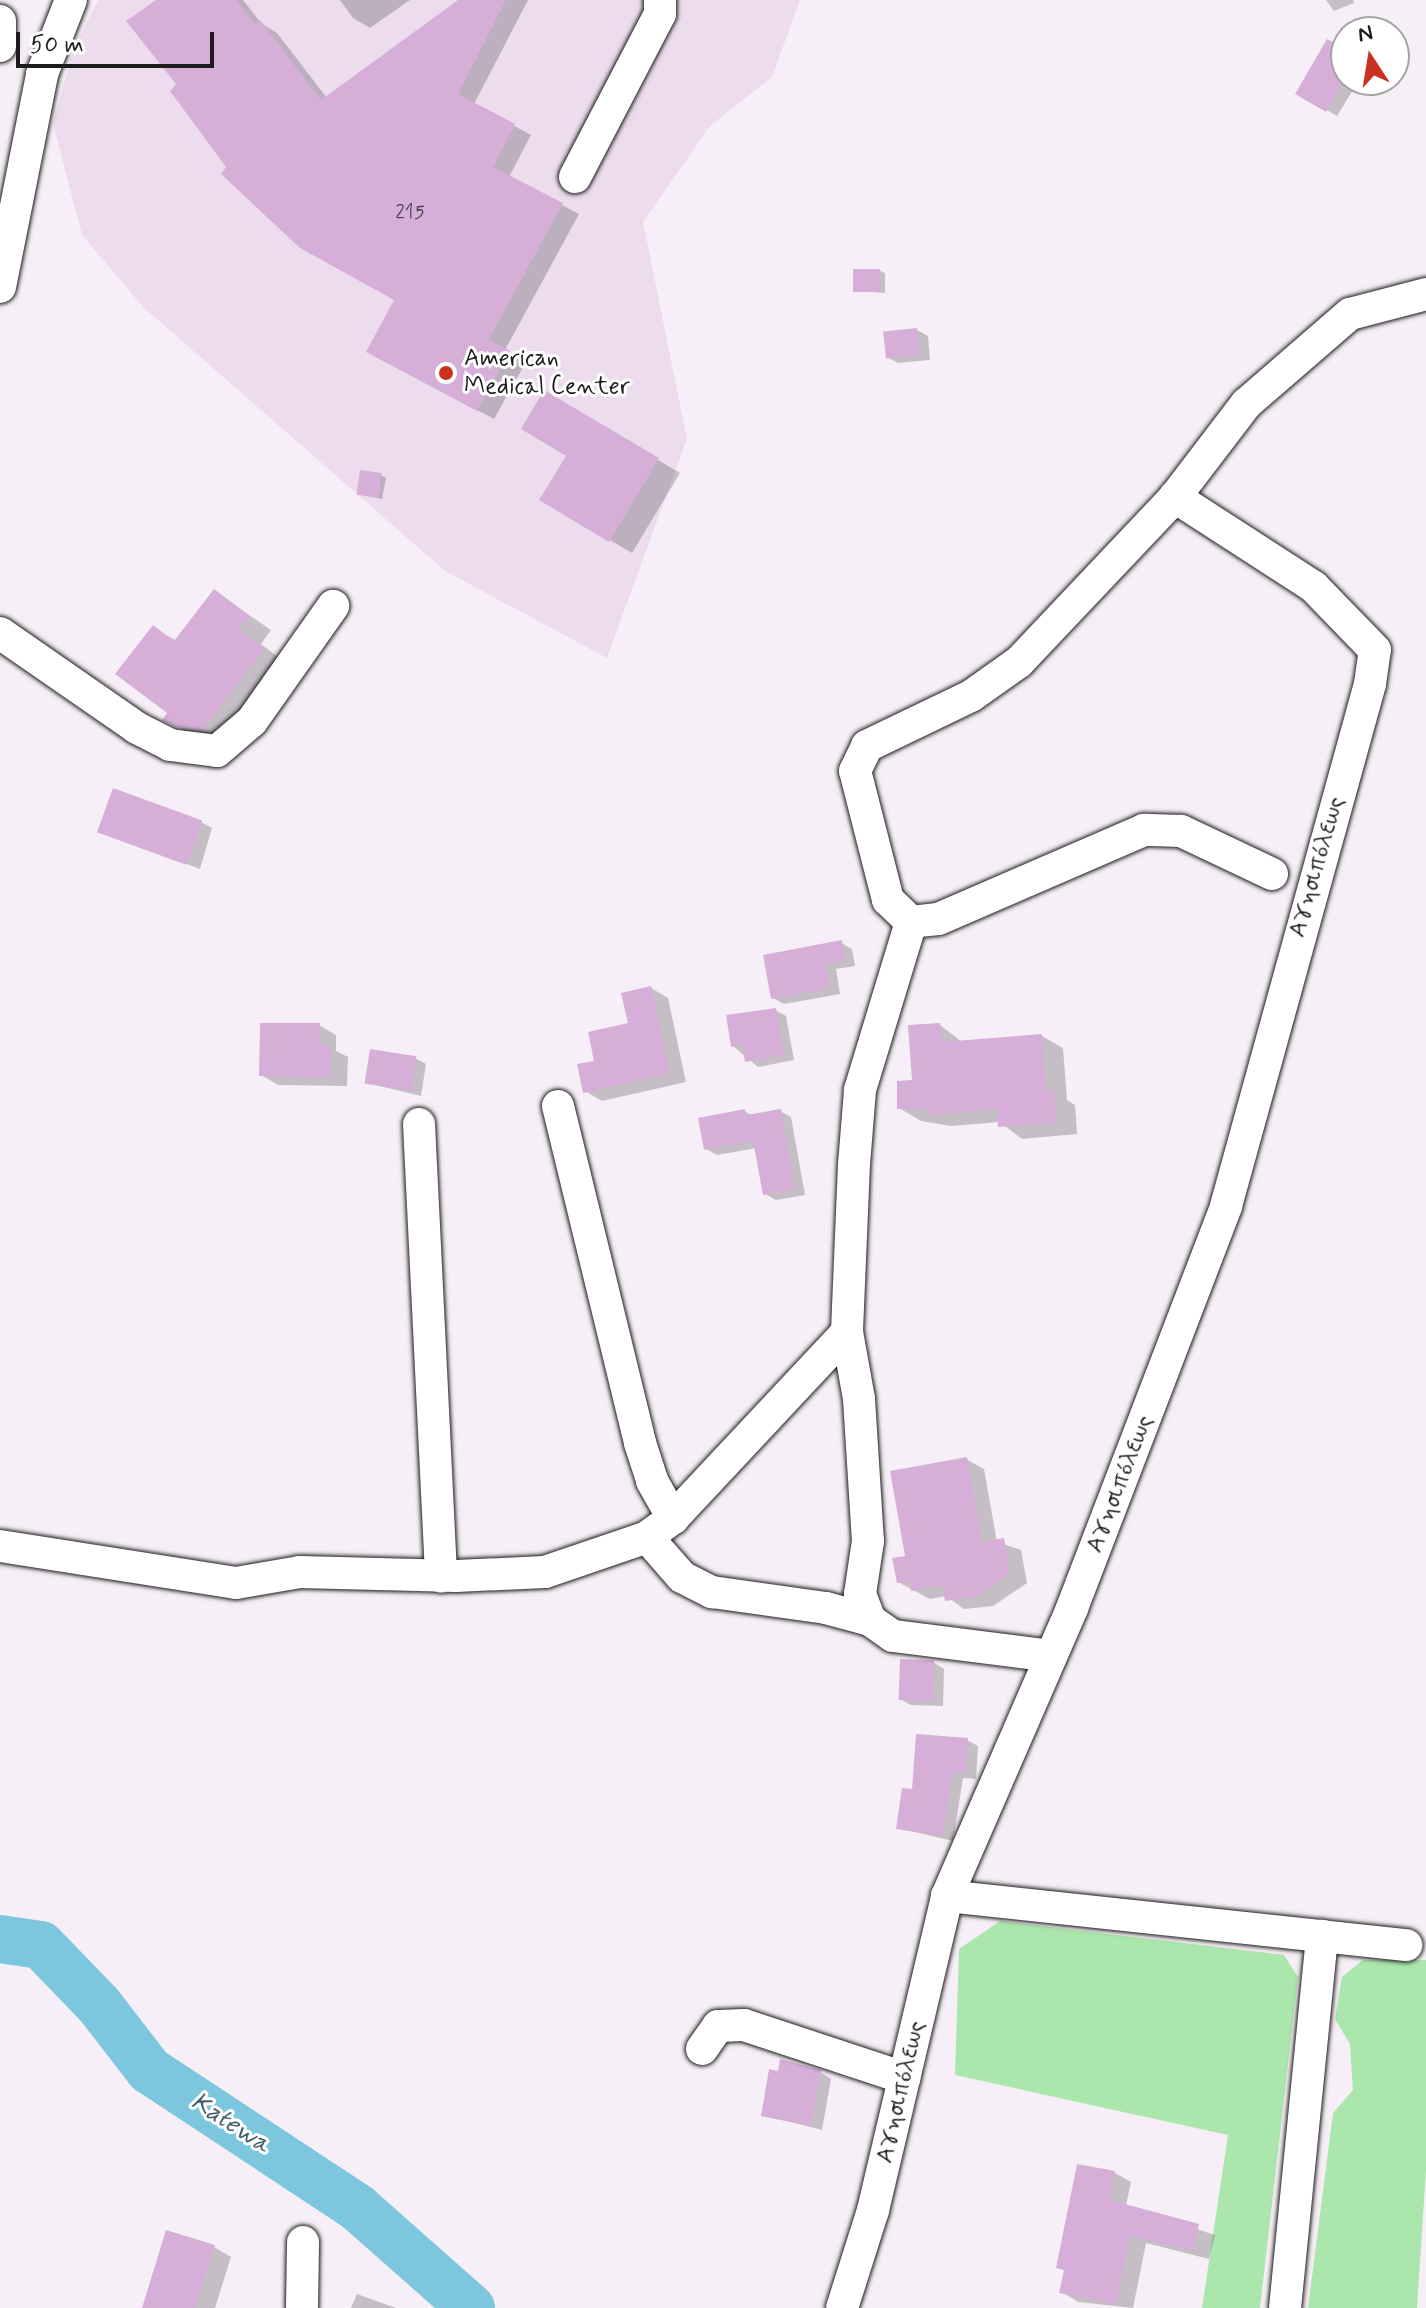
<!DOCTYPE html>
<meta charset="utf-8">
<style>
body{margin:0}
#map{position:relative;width:1426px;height:2308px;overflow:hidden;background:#f7eff7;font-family:Mynerve,sans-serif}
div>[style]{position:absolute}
.built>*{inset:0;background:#eddcee}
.green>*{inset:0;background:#abe6ac}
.shadow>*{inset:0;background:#0003}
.river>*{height:48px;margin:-24px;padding:0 24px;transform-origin:24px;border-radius:24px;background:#7dc7de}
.building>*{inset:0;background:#d6afd8;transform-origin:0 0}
.roads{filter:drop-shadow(0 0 2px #1c1c1c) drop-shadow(0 0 2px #1c1c1c)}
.minor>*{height:32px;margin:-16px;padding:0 16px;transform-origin:16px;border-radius:16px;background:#fff}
.dots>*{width:22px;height:22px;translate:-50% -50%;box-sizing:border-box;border:4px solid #fff;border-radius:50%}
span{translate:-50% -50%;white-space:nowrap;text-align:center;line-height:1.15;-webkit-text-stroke:6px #fff;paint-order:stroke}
.number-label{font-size:20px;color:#4a414b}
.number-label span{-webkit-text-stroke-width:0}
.poi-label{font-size:24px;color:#1c1c1c}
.left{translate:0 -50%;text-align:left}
.street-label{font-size:24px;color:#1c1c1c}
.water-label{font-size:26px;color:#43606a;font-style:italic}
.north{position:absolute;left:1330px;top:16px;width:80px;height:80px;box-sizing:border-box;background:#fff;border:2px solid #a4a4a4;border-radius:50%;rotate:348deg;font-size:22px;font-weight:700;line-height:32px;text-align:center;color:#1c1c1c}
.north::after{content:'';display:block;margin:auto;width:28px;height:36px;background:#c8321e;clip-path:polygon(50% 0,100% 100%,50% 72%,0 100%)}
.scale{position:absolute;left:16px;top:32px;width:198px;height:36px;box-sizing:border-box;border:4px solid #1c1c1c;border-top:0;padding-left:10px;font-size:24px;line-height:28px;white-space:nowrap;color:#1c1c1c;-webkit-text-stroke:6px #fff;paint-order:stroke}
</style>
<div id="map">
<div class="built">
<div style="clip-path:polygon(98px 0,800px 0,772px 77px,710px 126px,643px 222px,687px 439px,607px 658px,445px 571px,143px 307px,82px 235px,53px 124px,74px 48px)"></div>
</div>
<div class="green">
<div style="clip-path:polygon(1000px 1921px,1284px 1955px,1298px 1977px,1260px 2308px,1202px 2308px,1228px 2135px,955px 2075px,959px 1949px)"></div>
<div style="clip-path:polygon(1363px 1960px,1426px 1960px,1426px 2170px,1417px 2308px,1308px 2308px,1333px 2113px,1353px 2090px,1350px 2044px,1335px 2019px,1342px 1977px)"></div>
</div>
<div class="shadow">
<div style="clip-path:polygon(159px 0,243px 0,262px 24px,277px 33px,327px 98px,461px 0,528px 0,474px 104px,531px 135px,509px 177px,579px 214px,505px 350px,526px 362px,494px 419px,385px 361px,396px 299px,228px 167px,179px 84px)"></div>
<div style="clip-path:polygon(340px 0,410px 0,370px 28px,353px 18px)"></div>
<div style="clip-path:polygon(1326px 0,1353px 0,1354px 3px,1334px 11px)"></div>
<div style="clip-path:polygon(1346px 52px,1346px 80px,1359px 80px,1337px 116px,1298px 93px)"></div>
<div style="clip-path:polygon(880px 271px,885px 273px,885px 293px,855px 291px)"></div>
<div style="clip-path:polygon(917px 330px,928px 336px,930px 360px,898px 363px,887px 357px)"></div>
<div style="clip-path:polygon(545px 393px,680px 473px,632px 553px,542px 500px,568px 455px)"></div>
<div style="clip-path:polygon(381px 475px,386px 478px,382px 499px,358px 494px)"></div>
<div style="clip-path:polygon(214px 591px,271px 630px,261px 644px,286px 663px,226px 742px,187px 732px,165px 719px,170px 712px,153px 628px,177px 641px)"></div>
<div style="clip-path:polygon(201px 822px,212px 828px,200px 869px,102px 832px)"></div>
<div style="clip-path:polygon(841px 943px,852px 949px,855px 966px,836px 969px,840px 994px,784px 1004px,773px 998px)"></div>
<div style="clip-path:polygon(651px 988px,668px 998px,686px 1082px,602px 1101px,585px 1091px,597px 1062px,630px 1024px)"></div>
<div style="clip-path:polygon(775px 1010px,786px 1016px,794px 1060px,758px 1067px,733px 1046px)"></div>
<div style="clip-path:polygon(319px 1025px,336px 1035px,336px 1051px,348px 1057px,347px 1086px,278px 1085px,261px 1075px)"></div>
<div style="clip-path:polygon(940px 1025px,962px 1042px,1042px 1036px,1063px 1048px,1067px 1100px,1075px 1105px,1077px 1134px,1022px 1139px,1000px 1122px,951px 1126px,921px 1121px,899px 1108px)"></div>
<div style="clip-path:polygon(415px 1058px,426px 1064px,421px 1096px,367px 1083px)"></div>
<div style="clip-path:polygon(744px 1111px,753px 1116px,780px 1111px,791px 1117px,805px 1195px,776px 1200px,765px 1194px,757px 1148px,717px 1155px,706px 1149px)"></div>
<div style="clip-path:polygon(966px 1459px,984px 1469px,997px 1542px,1021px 1550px,1027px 1583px,993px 1606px,964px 1609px,946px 1596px,930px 1599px,898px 1582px)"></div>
<div style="clip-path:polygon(933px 1662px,944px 1669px,943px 1706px,911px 1705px,900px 1699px)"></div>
<div style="clip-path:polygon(967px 1740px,978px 1746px,976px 1779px,963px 1778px,953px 1841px,898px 1828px,914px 1792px)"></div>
<div style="clip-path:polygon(820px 2072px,831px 2079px,822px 2130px,763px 2115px)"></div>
<div style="clip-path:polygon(1115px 2173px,1131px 2182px,1126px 2206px,1215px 2235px,1209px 2259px,1146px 2243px,1133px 2308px,1078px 2302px,1062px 2292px,1066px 2272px,1059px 2267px)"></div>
<div style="clip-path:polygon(214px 2247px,231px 2257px,215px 2308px,144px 2308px)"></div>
<div style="clip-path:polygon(357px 2294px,396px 2308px,351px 2308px)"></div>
</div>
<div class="river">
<div style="left:0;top:1939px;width:41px;rotate:8.3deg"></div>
<div style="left:41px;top:1945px;width:83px;rotate:46deg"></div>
<div style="left:99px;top:2005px;width:82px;rotate:52.4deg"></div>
<div style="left:149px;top:2070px;width:250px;rotate:33.4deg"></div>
<div style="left:358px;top:2208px;width:151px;rotate:41.5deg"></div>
</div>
<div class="building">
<div style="clip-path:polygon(156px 0,236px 0,255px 24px,260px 20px,321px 100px,458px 0,506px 0,458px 94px,515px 124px,493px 167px,563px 203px,489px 339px,510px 351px,477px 411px,366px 352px,394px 300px,300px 248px,221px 174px,226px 167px,170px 91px,176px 84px,126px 21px)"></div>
<div style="clip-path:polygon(1327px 39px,1346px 49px,1346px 78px,1326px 112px,1295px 94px)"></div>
<div style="left:853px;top:269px;width:27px;height:23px"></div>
<div style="left:917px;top:328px;width:27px;height:34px;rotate:84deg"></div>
<div style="clip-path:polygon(544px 390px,659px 458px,609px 542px,539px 500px,566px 456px,521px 429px)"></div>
<div style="left:360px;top:470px;width:22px;height:25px;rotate:8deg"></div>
<div style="clip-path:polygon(214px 589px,250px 616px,239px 630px,264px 649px,202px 730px,176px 727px,162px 720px,167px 713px,115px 674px,153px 625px,174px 641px)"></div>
<div style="left:113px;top:788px;width:95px;height:47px;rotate:20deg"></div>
<div style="clip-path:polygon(842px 940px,845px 960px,825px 964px,830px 988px,771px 999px,763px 955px)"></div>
<div style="clip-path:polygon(651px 986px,670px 1073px,583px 1093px,577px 1064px,594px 1061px,588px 1032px,628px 1023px,621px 993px)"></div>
<div style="clip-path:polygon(776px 1008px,784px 1055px,745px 1062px,742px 1045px,731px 1047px,726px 1015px)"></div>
<div style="clip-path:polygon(260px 1023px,320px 1023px,320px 1045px,331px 1045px,330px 1078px,259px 1076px)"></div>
<div style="clip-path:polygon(940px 1023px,942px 1042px,1042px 1034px,1046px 1091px,1054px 1090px,1056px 1123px,998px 1127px,997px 1109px,927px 1115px,927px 1109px,897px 1109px,897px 1081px,912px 1080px,908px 1025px)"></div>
<div style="left:370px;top:1049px;width:47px;height:35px;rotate:9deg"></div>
<div style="clip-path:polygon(745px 1109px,746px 1115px,781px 1109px,795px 1189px,763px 1195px,753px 1141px,704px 1150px,698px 1118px)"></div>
<div style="clip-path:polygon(967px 1457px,982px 1542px,1004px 1538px,1010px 1573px,975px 1597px,945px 1601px,942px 1585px,911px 1591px,909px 1581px,897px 1583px,892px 1558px,905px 1556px,890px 1471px)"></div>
<div style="left:900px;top:1659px;width:34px;height:41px;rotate:2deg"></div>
<div style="clip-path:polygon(916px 1734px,968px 1738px,965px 1774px,952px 1773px,943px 1836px,896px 1829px,902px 1788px,912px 1789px)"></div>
<div style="clip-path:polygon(780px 2059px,821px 2070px,811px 2126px,761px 2116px,769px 2069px,778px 2071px)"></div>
<div style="clip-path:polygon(1077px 2164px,1115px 2171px,1110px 2200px,1199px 2224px,1193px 2251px,1130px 2236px,1116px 2304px,1059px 2293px,1064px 2270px,1056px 2268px)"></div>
<div style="clip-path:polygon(166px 2230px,215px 2245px,195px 2308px,142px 2308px)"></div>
</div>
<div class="roads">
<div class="minor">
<div style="left:0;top:21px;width:25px;rotate:90deg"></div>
<div style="left:575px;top:177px;width:184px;rotate:-62.5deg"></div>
<div style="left:660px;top:14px;width:14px;rotate:-90deg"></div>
<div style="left:0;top:287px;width:217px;rotate:-78.8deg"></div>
<div style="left:42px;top:74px;width:79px;rotate:-68.6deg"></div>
<div style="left:0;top:633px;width:167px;rotate:34.7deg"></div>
<div style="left:137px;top:728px;width:37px;rotate:27deg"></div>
<div style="left:170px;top:745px;width:47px;rotate:7.3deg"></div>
<div style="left:217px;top:751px;width:46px;rotate:-40.6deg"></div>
<div style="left:252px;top:721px;width:141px;rotate:-54.8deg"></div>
<div style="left:1272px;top:874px;width:101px;rotate:-154.7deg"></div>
<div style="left:1181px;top:831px;width:37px;rotate:-178deg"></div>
<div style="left:1144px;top:830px;width:224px;rotate:156.6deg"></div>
<div style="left:938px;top:919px;width:27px;rotate:174deg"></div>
<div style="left:911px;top:922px;width:32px;rotate:-136deg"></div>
<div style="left:888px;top:900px;width:133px;rotate:-104.3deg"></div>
<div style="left:855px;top:771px;width:28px;rotate:-64deg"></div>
<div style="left:867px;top:746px;width:115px;rotate:-25.7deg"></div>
<div style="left:971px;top:696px;width:59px;rotate:-35.3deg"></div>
<div style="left:1019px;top:662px;width:227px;rotate:-46.6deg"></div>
<div style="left:1175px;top:497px;width:117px;rotate:-52.6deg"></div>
<div style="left:1246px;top:404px;width:138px;rotate:-40.9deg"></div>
<div style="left:1350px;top:314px;width:79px;rotate:-14.7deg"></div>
<div style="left:911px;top:922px;width:176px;rotate:106.9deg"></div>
<div style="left:860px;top:1090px;width:74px;rotate:94.6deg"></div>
<div style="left:854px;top:1164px;width:168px;rotate:92.4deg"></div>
<div style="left:847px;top:1332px;width:68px;rotate:79.8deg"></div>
<div style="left:859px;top:1399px;width:142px;rotate:86.4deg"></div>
<div style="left:868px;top:1541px;width:54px;rotate:98.6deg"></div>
<div style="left:860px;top:1594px;width:28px;rotate:69deg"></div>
<div style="left:870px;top:1620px;width:28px;rotate:35deg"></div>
<div style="left:893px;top:1636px;width:159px;rotate:7.2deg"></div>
<div style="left:558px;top:1106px;width:347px;rotate:76.3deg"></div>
<div style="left:640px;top:1443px;width:40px;rotate:72deg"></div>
<div style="left:652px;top:1481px;width:43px;rotate:60.4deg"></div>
<div style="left:419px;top:1124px;width:453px;rotate:87.2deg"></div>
<div style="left:647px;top:1537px;width:53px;rotate:48.8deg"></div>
<div style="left:682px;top:1577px;width:34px;rotate:27deg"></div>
<div style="left:712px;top:1592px;width:115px;rotate:8deg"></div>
<div style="left:826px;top:1608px;width:46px;rotate:15.3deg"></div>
<div style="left:0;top:1546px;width:239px;rotate:8.9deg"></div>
<div style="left:236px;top:1583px;width:65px;rotate:-9.8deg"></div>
<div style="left:300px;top:1572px;width:156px;rotate:1.5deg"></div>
<div style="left:456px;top:1576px;width:89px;rotate:-2.6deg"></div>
<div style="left:545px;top:1572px;width:108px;rotate:-18.9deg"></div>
<div style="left:647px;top:1537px;width:32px;rotate:-36deg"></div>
<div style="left:673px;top:1518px;width:255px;rotate:-46.9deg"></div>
<div style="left:947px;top:1896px;width:462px;rotate:6.1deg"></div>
<div style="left:702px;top:2049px;width:28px;rotate:-55deg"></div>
<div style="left:718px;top:2026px;width:26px;rotate:-2deg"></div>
<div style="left:744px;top:2025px;width:169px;rotate:18.3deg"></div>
<div style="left:302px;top:2308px;width:66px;rotate:-89.1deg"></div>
<div style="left:842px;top:2308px;width:103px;rotate:-72.4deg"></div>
<div style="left:873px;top:2210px;width:323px;rotate:-76.7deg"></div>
<div style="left:947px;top:1896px;width:314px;rotate:-66.5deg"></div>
<div style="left:1072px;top:1608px;width:430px;rotate:-69deg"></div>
<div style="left:1226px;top:1206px;width:541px;rotate:-74.58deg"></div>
<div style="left:1370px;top:684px;width:34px;rotate:-82deg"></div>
<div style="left:1375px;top:650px;width:88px;rotate:-134.1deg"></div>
<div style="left:1314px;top:587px;width:166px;rotate:-147.1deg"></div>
<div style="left:1285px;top:2308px;width:374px;rotate:-84.3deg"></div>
</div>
</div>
<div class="dots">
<div style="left:446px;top:373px;background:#c8321e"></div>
</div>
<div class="number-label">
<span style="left:410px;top:212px">215</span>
</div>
<div class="poi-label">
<span class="left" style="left:464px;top:373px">American<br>Medical Center</span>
</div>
<div class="street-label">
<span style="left:1317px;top:867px;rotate:-74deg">Αγησιπόλεως</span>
<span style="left:1120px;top:1484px;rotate:-69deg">Αγησιπόλεως</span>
<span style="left:901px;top:2092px;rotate:-77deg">Αγησιπόλεως</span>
</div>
<div class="water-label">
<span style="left:230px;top:2124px;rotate:33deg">Katewa</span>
</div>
<div class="north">N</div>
<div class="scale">50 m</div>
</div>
